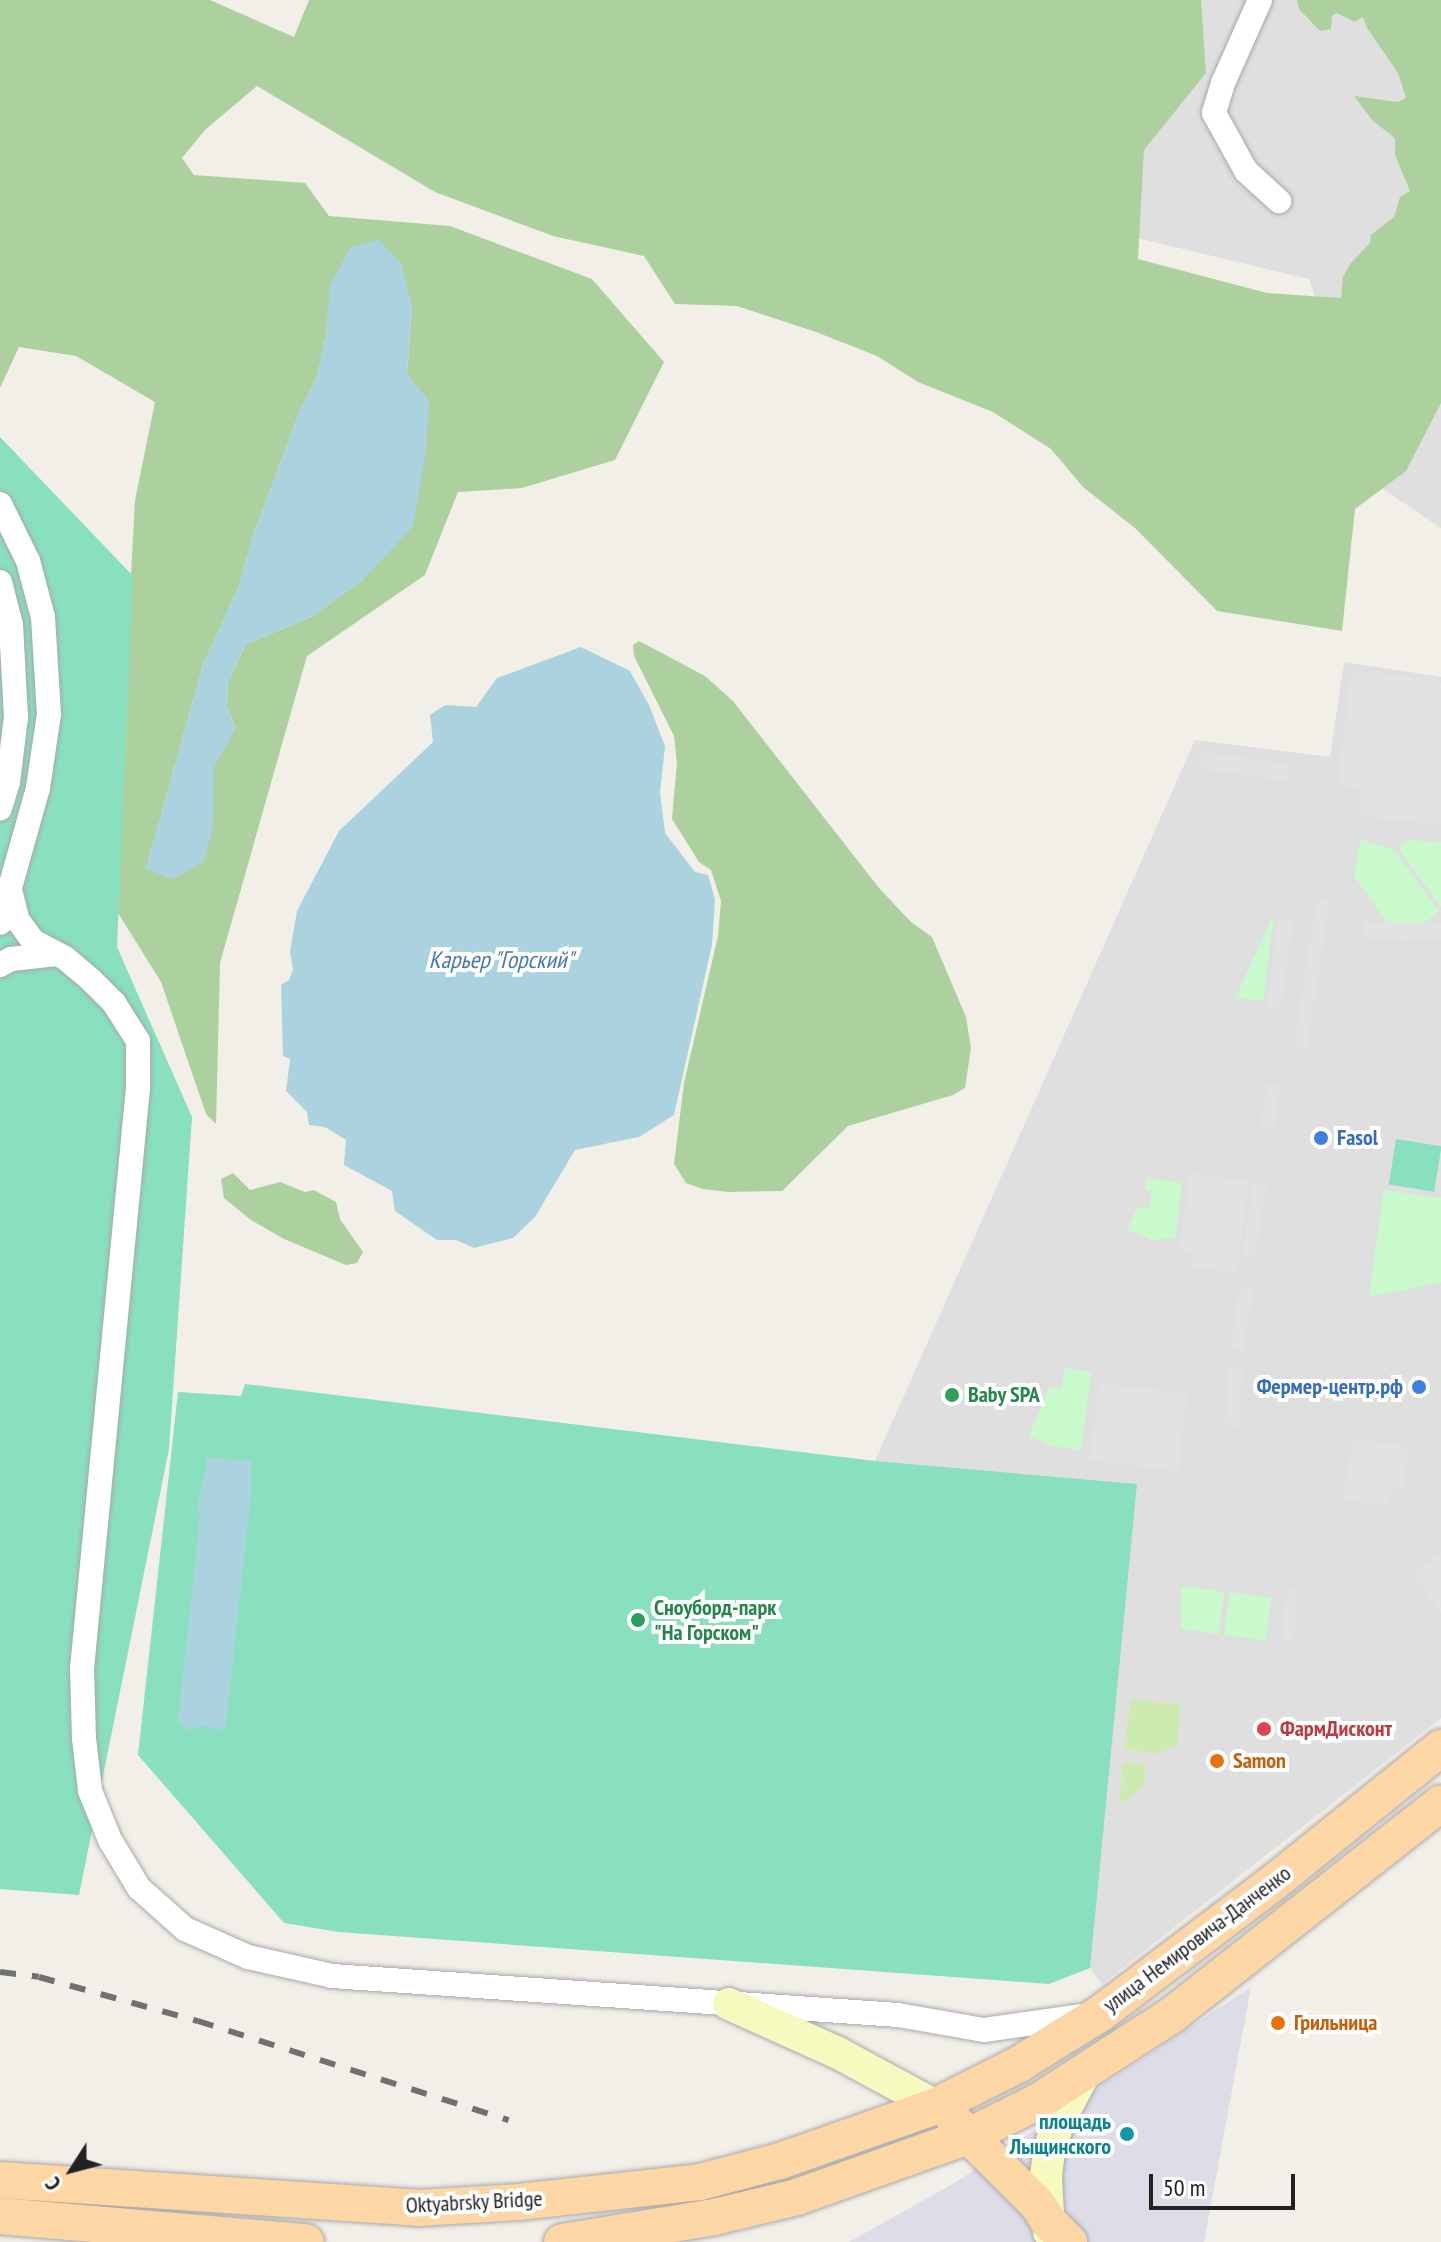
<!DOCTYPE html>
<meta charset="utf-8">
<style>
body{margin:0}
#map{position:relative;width:1441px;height:2242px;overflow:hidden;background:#f2efe9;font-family:"PT Sans Narrow",sans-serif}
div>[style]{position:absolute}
.residential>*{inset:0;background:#e0dfdf}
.grass>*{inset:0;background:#cdebb0}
.forest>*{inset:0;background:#add19e}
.park>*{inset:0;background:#c8facc;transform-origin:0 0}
.pitch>*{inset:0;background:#88e0be;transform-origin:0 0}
.parking>*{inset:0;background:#e2e2e2;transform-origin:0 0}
.plaza>*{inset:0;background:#dddde8}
.water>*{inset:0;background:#aad3df}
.roads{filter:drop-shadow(0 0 2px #a9a9a9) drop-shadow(0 0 2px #a9a9a9)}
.minor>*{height:24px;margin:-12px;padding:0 12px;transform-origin:12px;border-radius:12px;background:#fff}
.secondary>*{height:32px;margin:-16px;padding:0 16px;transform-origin:16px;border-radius:16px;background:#f7fabf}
.primary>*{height:36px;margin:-18px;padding:0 18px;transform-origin:18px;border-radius:18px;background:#fcd6a4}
.rail>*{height:6px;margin-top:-3px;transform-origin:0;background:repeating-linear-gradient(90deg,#707070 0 16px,transparent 0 32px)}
.dots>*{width:22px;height:22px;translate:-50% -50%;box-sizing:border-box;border:4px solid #fff;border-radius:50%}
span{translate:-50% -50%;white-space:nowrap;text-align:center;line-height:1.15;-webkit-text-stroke:8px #fff;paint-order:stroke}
.shop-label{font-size:22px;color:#366cbe;font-weight:700}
.left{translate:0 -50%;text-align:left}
.right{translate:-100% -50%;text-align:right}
.leisure-label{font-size:22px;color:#27864d;font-weight:700}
.health-label{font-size:22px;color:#be3a42;font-weight:700}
.food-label{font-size:22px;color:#c56008;font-weight:700}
.street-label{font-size:22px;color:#222}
.culture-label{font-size:22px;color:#0d838f;font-weight:700}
.water-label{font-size:24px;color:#4a7aab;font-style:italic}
.north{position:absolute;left:32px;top:2130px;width:80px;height:80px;-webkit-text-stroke:6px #fff;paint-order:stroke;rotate:234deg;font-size:22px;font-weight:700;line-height:32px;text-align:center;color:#222}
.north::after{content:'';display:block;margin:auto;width:28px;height:36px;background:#222;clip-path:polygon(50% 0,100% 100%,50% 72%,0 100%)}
.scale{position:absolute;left:1149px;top:2174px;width:146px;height:36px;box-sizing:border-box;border:4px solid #222;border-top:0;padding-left:10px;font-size:24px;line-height:28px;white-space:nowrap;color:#222;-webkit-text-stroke:6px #fff;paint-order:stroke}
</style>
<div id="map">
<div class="residential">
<div style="clip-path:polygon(961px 0,1441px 0,1441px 528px,1383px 489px,1309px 279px,1137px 238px)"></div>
<div style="clip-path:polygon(1344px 662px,1441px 677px,1441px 1718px,1102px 1984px,1090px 1968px,875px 1461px,1195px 740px,1330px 757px)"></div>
</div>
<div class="grass">
<div style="clip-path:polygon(1131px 1699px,1182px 1705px,1177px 1745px,1159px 1754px,1124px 1749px)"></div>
<div style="clip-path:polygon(1123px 1762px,1146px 1764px,1144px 1786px,1119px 1805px)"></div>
</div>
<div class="forest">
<div style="clip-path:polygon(evenodd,0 0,210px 0,294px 37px,309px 0,1201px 0,1206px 73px,1144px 150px,1138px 259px,1267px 293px,1341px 298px,1343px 277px,1350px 264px,1370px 243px,1371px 235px,1394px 217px,1400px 197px,1410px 191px,1395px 155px,1395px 138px,1373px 121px,1354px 96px,1398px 102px,1406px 98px,1398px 73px,1367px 28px,1363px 17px,1355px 22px,1337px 13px,1332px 16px,1331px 29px,1320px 31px,1299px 9px,1297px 0,1441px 0,1441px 403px,1406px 471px,1355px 509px,1342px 631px,1217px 611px,1136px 529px,1083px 487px,1051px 449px,993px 412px,918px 382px,877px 356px,816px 332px,737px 306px,675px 304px,644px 256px,553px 236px,435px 192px,257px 86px,205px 130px,182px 158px,194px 175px,305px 183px,329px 216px,450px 226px,592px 279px,664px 362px,615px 460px,522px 488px,458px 492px,425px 575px,307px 656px,220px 963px,216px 1124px,206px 1114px,161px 982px,113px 905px,135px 500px,155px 402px,76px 356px,19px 347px,0 388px,0 0,412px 306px,407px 374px,429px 402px,425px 429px,364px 579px,311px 617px,246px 644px,228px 682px,227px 707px,236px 728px,146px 869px,203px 665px,239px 586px,253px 536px,299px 413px,317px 376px,325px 340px,412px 306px)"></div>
<div style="clip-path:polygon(639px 641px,705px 676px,733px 701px,879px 888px,911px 922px,932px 937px,966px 1017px,971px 1048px,965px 1088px,953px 1095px,848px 1126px,782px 1191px,728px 1192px,703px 1189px,686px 1183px,674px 1164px,684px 1083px,718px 936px,721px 901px,711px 870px,699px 862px,672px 819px,677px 763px,674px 736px,634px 656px,633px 645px)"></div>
<div style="clip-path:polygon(233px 1173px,250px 1190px,280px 1182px,305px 1192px,314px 1190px,336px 1202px,340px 1219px,363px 1252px,357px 1263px,346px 1265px,284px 1239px,251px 1220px,224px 1198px,221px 1179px)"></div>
</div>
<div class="park">
<div style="clip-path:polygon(1361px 839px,1395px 851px,1439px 912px,1400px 940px,1354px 876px)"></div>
<div style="clip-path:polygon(1408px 840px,1441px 842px,1441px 907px,1400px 851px,1402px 843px)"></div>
<div style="clip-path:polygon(1274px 914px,1263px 1001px,1235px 998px)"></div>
<div style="clip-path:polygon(1147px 1178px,1182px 1183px,1175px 1238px,1152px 1240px,1127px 1229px,1137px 1207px,1149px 1208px,1152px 1190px,1145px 1189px)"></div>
<div style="clip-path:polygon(1384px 1190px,1441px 1198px,1441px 1282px,1369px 1297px)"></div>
<div style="clip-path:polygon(1065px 1368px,1091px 1372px,1081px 1450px,1052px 1446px,1029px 1436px,1050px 1387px,1062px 1389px)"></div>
<div style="clip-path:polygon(1181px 1586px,1224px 1592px,1219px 1634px,1181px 1629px)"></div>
<div style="left:1230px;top:1592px;width:42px;height:43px;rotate:8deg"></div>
</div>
<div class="pitch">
<div style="clip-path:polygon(0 437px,133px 576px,117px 947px,192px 1117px,169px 1449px,79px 1895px,0 1889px)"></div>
<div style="left:1396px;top:1139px;width:46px;height:46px;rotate:9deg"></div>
<div style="clip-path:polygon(245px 1384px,875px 1461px,1137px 1484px,1090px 1968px,1049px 1984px,339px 1932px,284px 1923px,138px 1755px,178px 1392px,241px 1396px)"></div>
</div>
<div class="parking">
<div style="clip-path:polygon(1352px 670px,1441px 682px,1441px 826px,1358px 815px,1361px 788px,1337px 785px)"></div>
<div style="left:1202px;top:752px;width:89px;height:17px;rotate:8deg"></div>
<div style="left:1317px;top:899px;width:13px;height:149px;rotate:9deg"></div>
<div style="left:1279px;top:918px;width:14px;height:90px;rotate:8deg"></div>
<div style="left:1441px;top:922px;width:16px;height:78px;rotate:90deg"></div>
<div style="left:1267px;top:1084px;width:13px;height:42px;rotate:9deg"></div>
<div style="clip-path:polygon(1190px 1173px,1249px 1181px,1237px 1273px,1190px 1267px,1192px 1252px,1180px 1250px)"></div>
<div style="left:1254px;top:1182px;width:13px;height:75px;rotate:9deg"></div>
<div style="left:1240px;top:1287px;width:13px;height:63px;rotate:9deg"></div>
<div style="left:1229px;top:1366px;width:14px;height:60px;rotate:4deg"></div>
<div style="left:1099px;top:1383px;width:89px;height:78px;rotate:7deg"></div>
<div style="clip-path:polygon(1353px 1438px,1409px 1447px,1402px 1490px,1391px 1489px,1390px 1493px,1361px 1489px,1390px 1494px,1388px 1506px,1343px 1499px)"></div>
<div style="clip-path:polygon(1441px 1553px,1441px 1612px,1413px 1574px)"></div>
<div style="left:1287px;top:1589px;width:11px;height:52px;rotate:5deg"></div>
</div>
<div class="plaza">
<div style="clip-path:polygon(1251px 1987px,1204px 2242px,849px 2242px,956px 2182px)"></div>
</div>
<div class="water">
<div style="clip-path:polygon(378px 240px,401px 263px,412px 306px,407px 374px,429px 402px,425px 457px,413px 526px,364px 579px,311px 617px,246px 644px,228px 682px,227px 707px,236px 728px,214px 767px,213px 826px,204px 862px,173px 879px,146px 869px,203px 665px,239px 586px,253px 536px,299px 413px,317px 376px,325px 340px,330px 286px,350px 248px)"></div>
<div style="clip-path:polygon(581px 647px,630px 671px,649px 705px,665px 746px,660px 792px,665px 833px,695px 872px,708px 875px,715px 899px,712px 945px,674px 1115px,639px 1137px,575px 1150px,535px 1217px,513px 1238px,474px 1248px,456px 1240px,437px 1240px,395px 1211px,392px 1191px,344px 1165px,346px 1140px,325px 1127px,309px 1125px,307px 1112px,286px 1091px,290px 1059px,283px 1056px,281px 985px,289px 980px,293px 970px,290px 951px,297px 911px,339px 831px,433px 742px,430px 715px,445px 705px,476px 707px,497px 678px)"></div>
<div style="clip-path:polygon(205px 1457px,251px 1461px,251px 1496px,226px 1725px,220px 1731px,204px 1726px,187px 1731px,178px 1720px,200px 1516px,197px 1507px,207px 1466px)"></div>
</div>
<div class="roads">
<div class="minor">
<div style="left:1260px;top:0;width:91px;rotate:114deg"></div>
<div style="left:1223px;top:83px;width:31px;rotate:107deg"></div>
<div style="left:1214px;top:113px;width:66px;rotate:61.1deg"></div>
<div style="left:1246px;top:171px;width:45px;rotate:42.3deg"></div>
<div style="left:0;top:504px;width:64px;rotate:63.8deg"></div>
<div style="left:28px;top:561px;width:58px;rotate:75deg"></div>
<div style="left:43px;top:617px;width:97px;rotate:86.5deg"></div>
<div style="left:49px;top:714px;width:75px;rotate:98.5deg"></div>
<div style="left:38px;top:788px;width:140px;rotate:105.7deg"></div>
<div style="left:0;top:582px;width:44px;rotate:75.7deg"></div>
<div style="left:11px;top:625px;width:92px;rotate:86.9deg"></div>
<div style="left:16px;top:717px;width:65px;rotate:97deg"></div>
<div style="left:8px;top:782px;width:28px;rotate:107deg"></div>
<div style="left:9px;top:886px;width:34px;rotate:76deg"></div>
<div style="left:17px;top:919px;width:27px;rotate:54deg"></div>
<div style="left:33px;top:941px;width:36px;rotate:28deg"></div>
<div style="left:65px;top:958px;width:34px;rotate:40deg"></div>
<div style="left:91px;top:980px;width:33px;rotate:45deg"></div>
<div style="left:114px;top:1003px;width:45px;rotate:57.7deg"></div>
<div style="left:138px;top:1041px;width:47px;rotate:90deg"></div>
<div style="left:138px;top:1088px;width:583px;rotate:95.51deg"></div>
<div style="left:82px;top:1668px;width:70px;rotate:88.4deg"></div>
<div style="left:84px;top:1738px;width:53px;rotate:83.5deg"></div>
<div style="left:90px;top:1791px;width:53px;rotate:67.8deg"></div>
<div style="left:110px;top:1840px;width:56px;rotate:58.9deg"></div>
<div style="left:139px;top:1888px;width:62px;rotate:41.7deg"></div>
<div style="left:185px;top:1929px;width:69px;rotate:24deg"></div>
<div style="left:248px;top:1957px;width:86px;rotate:12.7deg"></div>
<div style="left:332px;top:1976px;width:567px;rotate:3.94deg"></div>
<div style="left:898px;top:2015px;width:87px;rotate:9.9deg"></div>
<div style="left:984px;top:2030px;width:107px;rotate:-8.1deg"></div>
<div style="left:0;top:965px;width:13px;rotate:-29deg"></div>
<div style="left:11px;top:959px;width:46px;rotate:-6.2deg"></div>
</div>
<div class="secondary">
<div style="left:729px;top:2004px;width:120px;rotate:24.2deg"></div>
<div style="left:838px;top:2053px;width:111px;rotate:28.4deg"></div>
<div style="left:1049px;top:2232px;width:56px;rotate:-93.1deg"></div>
<div style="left:1046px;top:2176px;width:26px;rotate:-83deg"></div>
<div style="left:1049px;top:2150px;width:31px;rotate:-71deg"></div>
<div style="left:1059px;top:2121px;width:51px;rotate:-61.9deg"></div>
</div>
<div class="primary">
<div style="left:955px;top:2122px;width:117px;rotate:45deg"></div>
<div style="left:1038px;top:2205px;width:19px;rotate:58deg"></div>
<div style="left:1048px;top:2221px;width:30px;rotate:45deg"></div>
<div style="left:0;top:2180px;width:419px;rotate:3.8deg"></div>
<div style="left:418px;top:2208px;width:101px;rotate:-3.4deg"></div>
<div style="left:519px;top:2202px;width:182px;rotate:-6.3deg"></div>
<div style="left:700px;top:2182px;width:83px;rotate:-14.7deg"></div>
<div style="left:780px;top:2161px;width:165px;rotate:-19.4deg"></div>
<div style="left:936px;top:2106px;width:93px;rotate:-26.8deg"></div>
<div style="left:1019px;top:2064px;width:97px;rotate:-31.9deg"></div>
<div style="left:1101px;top:2013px;width:216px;rotate:-37.1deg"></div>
<div style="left:1273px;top:1883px;width:216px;rotate:-38.8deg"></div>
<div style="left:0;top:2216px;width:307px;rotate:4.9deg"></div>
<div style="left:562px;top:2242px;width:154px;rotate:-9.3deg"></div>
<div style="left:714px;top:2217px;width:85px;rotate:-13.5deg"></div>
<div style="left:797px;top:2197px;width:185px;rotate:-19.6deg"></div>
<div style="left:971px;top:2135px;width:76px;rotate:-26.6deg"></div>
<div style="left:1039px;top:2101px;width:158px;rotate:-32.9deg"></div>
<div style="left:1172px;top:2015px;width:342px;rotate:-38.2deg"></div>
</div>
</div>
<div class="rail">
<div style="left:0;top:1972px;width:39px;rotate:7deg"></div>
<div style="left:39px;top:1977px;width:165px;rotate:15.5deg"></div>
<div style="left:198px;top:2021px;width:326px;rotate:17.7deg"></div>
</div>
<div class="dots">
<div style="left:1321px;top:1138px;background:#3f7fe0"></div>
<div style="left:1419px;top:1387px;background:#3f7fe0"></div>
<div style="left:952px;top:1395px;background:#2e9e5b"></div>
<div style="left:638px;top:1620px;background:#2e9e5b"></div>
<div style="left:1264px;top:1729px;background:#e0444e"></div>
<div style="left:1217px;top:1761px;background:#e8710a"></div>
<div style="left:1278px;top:2023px;background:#e8710a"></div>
<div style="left:1127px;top:2134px;background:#0f9aa8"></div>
</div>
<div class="shop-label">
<span class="left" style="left:1337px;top:1138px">Fasol</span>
<span class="right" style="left:1403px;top:1387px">Фермер-центр.рф</span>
</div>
<div class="leisure-label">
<span class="left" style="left:968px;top:1395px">Baby SPA</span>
<span class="left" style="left:654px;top:1620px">Сноуборд-парк<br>"На Горском"</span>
</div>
<div class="health-label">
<span class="left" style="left:1280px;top:1729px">ФармДисконт</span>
</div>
<div class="food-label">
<span class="left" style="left:1233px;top:1761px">Samon</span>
<span class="left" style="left:1294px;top:2023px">Грильница</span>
</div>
<div class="street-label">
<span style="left:1197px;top:1939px;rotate:-37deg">улица Немировича-Данченко</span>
<span style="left:474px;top:2202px;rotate:-3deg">Oktyabrsky Bridge</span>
</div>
<div class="culture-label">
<span class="right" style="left:1111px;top:2134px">площадь<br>Лыщинского</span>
</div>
<div class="water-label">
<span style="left:501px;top:960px">Карьер "Горский"</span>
</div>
<div class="north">С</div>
<div class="scale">50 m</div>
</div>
